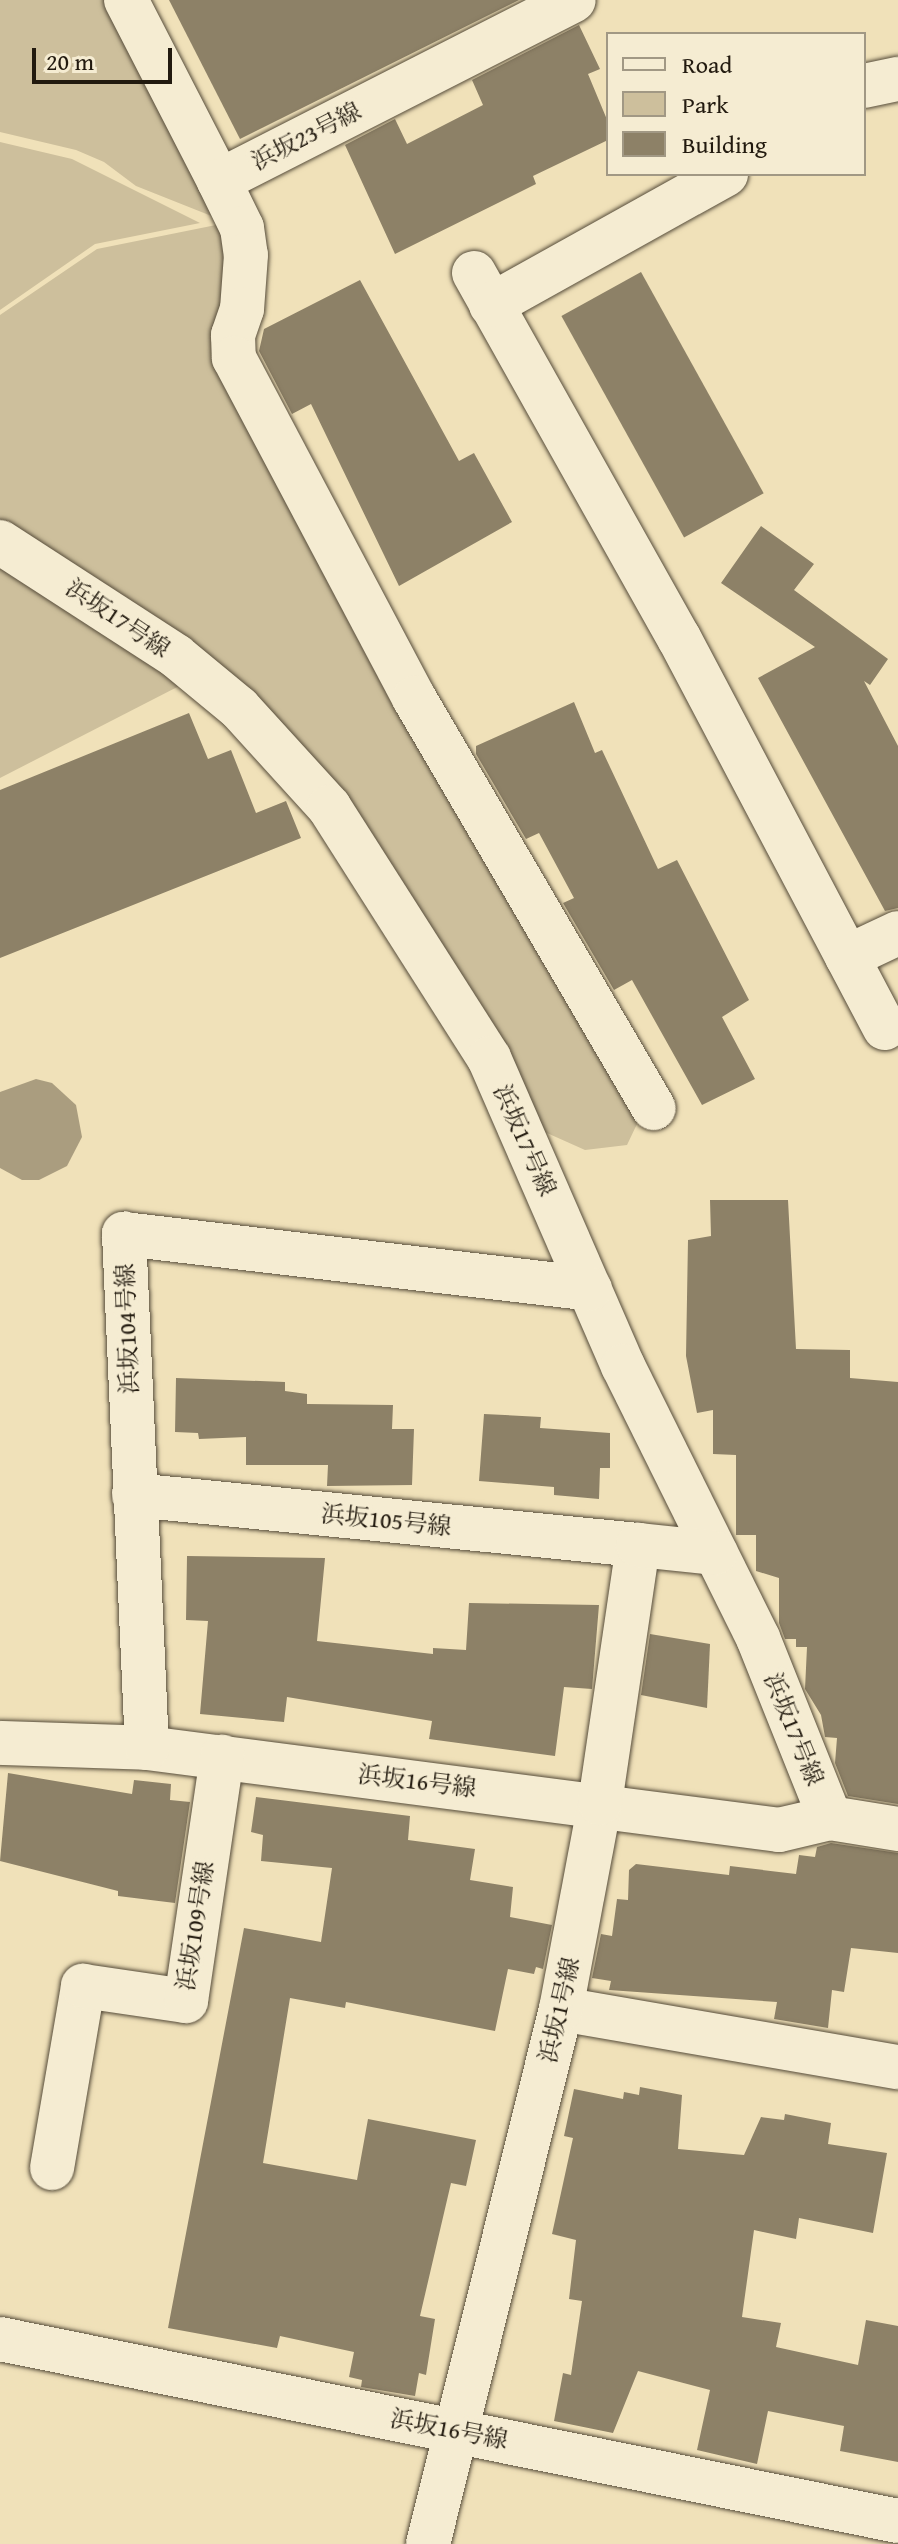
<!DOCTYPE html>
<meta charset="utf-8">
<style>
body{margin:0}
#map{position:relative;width:898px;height:2544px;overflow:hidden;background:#f0e1b9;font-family:"Gentium Book Plus","Noto Serif JP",serif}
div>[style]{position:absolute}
.green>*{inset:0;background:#cdbf9c}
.water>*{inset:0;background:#aa9d7f}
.building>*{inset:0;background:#8d8167;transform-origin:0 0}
.roads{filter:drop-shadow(0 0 2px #564c3a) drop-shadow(0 0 2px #564c3a)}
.minor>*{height:44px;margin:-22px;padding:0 22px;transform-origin:22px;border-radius:22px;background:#f5ecd2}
span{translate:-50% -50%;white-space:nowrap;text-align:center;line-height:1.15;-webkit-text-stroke:7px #f5ecd2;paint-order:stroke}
.street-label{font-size:24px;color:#221a0f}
.legend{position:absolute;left:606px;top:32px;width:260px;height:144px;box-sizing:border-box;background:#f5ecd2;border:2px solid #a19884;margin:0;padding:10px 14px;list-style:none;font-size:24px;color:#221a0f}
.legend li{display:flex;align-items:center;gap:16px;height:40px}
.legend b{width:40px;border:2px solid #a19884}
.scale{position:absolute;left:32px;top:48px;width:140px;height:36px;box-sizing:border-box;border:4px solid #221a0f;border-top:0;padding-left:10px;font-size:24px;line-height:28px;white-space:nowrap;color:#221a0f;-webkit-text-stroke:6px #f5ecd2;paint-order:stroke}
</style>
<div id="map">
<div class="green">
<div style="clip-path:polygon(0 0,105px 0,214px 217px,136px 186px,104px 162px,76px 150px,0 132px)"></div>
<div style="clip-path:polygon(0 142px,72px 159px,200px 223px,95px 244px,0 310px)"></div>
<div style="clip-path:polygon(221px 224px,226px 239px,223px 311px,625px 1088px,637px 1124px,627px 1145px,585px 1150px,538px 1129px,340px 799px,0 525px,0 315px,97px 249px)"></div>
<div style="clip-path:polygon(0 559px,187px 682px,0 778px)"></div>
</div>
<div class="water">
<div style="clip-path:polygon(36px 1079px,52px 1083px,76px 1105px,82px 1137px,67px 1166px,39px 1180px,22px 1180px,0 1168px,0 1092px)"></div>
</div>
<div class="building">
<div style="clip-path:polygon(169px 0,519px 0,240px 139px)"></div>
<div style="clip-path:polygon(579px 25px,600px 69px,588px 74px,608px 122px,608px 140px,533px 176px,536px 184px,395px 254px,345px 145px,395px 119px,407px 144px,483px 105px,472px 80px)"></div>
<div style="left:641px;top:272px;width:253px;height:91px;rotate:61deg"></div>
<div style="clip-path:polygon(360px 280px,459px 461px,474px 453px,512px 522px,399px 586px,311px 404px,292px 414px,259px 351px,264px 329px)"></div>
<div style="clip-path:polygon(761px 526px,814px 564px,794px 590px,888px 659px,870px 685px,864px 681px,898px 746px,898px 908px,885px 911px,758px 678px,815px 647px,721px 583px)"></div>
<div style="clip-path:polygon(574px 702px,595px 753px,602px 750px,658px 869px,677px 860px,749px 1000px,722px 1017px,755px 1079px,702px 1105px,632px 980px,614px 990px,563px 903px,574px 898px,539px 833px,526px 839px,476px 754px,476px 746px)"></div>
<div style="clip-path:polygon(189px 713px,208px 759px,231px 750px,256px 813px,286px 801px,301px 838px,0 958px,0 790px)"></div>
<div style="clip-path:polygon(710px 1200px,788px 1200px,796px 1349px,850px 1350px,850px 1378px,898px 1382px,898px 1804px,848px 1796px,835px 1763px,837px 1738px,825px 1737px,821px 1715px,805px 1689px,807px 1647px,796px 1647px,796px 1639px,785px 1639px,779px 1623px,779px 1578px,756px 1571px,756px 1535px,736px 1535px,736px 1455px,713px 1454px,713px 1410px,697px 1413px,686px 1356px,688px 1240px,711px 1236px)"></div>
<div style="clip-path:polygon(176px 1378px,285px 1382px,285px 1391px,307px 1394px,307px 1404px,393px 1405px,392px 1429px,414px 1429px,412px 1485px,327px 1486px,328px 1465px,246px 1465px,246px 1437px,199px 1439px,198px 1433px,175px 1432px)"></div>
<div style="clip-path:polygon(484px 1414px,541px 1417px,540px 1428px,610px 1433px,610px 1468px,600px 1468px,599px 1499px,554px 1495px,554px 1487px,479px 1481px)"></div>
<div style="clip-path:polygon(187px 1556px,325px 1558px,317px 1641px,433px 1654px,433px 1648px,466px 1650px,469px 1603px,599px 1605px,592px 1689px,564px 1687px,555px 1756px,429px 1739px,432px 1721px,287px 1697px,284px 1722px,200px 1714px,208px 1621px,186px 1620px)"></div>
<div style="clip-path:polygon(650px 1634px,710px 1644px,707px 1708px,641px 1695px)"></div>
<div style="clip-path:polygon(8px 1773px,132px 1794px,134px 1780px,171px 1784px,170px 1800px,190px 1802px,175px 1903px,118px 1896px,118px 1891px,0 1861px)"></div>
<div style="clip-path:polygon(256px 1797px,410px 1816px,408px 1840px,475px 1849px,470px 1880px,513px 1887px,510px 1917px,552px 1925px,543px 1969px,536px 1967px,534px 1974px,508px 1969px,495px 2031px,346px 2002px,345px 2008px,290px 1998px,263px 2163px,357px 2180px,368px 2119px,476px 2140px,466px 2186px,451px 2183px,420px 2316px,435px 2319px,426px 2375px,419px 2373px,415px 2396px,361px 2387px,362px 2380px,349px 2377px,354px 2352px,280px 2336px,277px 2348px,168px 2328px,244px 1928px,321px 1942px,332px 1868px,261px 1861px,263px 1835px,251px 1832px)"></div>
<div style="clip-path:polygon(831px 1843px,898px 1853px,898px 1953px,851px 1948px,844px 1992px,832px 1990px,828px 2028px,774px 2019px,777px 2002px,609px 1990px,611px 1981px,592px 1978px,601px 1934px,612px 1936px,617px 1899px,628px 1900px,629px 1870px,636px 1864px,729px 1875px,730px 1866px,796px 1874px,799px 1855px,815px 1857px,817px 1847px)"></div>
<div style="clip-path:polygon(640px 2087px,682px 2095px,678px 2149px,744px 2155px,761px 2117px,784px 2120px,785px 2114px,831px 2123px,828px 2144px,887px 2153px,873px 2233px,799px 2218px,796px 2239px,754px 2230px,742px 2317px,781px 2323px,776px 2347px,858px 2365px,866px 2320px,898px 2326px,898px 2462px,840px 2451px,844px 2426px,768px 2411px,757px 2464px,697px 2450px,710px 2390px,638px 2371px,613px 2433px,554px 2421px,563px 2373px,571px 2375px,582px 2301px,569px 2299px,576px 2240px,552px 2234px,573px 2138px,564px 2136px,574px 2089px,623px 2099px,624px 2092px,639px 2095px)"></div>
</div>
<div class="roads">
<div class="minor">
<div style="left:126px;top:0;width:203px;rotate:62.8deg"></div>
<div style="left:219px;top:181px;width:398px;rotate:-27deg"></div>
<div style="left:864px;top:86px;width:35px;rotate:-12deg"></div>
<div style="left:219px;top:181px;width:52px;rotate:63.9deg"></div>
<div style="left:242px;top:228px;width:27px;rotate:82deg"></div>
<div style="left:246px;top:255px;width:54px;rotate:94.2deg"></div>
<div style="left:242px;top:309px;width:28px;rotate:109deg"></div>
<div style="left:233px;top:335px;width:23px;rotate:88deg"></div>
<div style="left:234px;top:358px;width:385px;rotate:62.1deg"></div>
<div style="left:414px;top:698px;width:475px;rotate:59.7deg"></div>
<div style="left:474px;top:273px;width:419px;rotate:60.7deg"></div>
<div style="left:679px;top:638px;width:441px;rotate:62.2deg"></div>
<div style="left:491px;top:305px;width:269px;rotate:-29.1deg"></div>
<div style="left:0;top:542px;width:210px;rotate:32.9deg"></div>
<div style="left:176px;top:656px;width:82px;rotate:39.5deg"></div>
<div style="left:239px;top:708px;width:134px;rotate:47.7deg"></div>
<div style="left:329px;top:807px;width:298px;rotate:57.5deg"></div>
<div style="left:489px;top:1058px;width:336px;rotate:66.5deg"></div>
<div style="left:623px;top:1366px;width:304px;rotate:63.6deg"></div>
<div style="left:758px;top:1638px;width:194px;rotate:68.2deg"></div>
<div style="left:830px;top:1818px;width:69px;rotate:9.2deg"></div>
<div style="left:847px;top:957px;width:56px;rotate:-25.2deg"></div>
<div style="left:134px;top:1495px;width:506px;rotate:5.67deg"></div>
<div style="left:0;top:1743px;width:147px;rotate:1.9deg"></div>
<div style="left:147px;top:1748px;width:637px;rotate:7.39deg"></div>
<div style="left:779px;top:1830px;width:52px;rotate:-13.2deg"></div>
<div style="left:147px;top:1748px;width:515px;rotate:-92.56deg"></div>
<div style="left:124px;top:1234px;width:469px;rotate:6.7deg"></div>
<div style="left:561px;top:2009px;width:342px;rotate:9.8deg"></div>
<div style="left:52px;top:2168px;width:185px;rotate:-80.3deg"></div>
<div style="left:83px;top:1986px;width:104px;rotate:8.3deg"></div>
<div style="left:186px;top:2001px;width:247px;rotate:-81.6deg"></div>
<div style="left:0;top:2339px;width:916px;rotate:11.46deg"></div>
<div style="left:428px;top:2544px;width:551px;rotate:-76.04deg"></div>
<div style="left:561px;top:2009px;width:210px;rotate:-79.3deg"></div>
<div style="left:600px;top:1803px;width:261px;rotate:-81.6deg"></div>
<div style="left:638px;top:1545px;width:78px;rotate:5.9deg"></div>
</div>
</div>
<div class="street-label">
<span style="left:306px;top:136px;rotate:-27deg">浜坂23号線</span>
<span style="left:118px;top:618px;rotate:34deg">浜坂17号線</span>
<span style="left:525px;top:1140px;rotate:66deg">浜坂17号線</span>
<span style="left:127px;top:1329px;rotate:-92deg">浜坂104号線</span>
<span style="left:386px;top:1520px;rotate:6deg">浜坂105号線</span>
<span style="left:794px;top:1729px;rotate:68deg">浜坂17号線</span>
<span style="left:417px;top:1781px;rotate:7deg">浜坂16号線</span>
<span style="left:195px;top:1926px;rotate:-81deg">浜坂109号線</span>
<span style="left:559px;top:2010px;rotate:-77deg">浜坂1号線</span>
<span style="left:449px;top:2429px;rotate:11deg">浜坂16号線</span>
</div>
<ul class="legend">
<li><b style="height:10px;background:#f5ecd2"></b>Road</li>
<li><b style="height:22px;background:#cdbf9c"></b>Park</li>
<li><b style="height:22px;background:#8d8167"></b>Building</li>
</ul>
<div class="scale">20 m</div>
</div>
